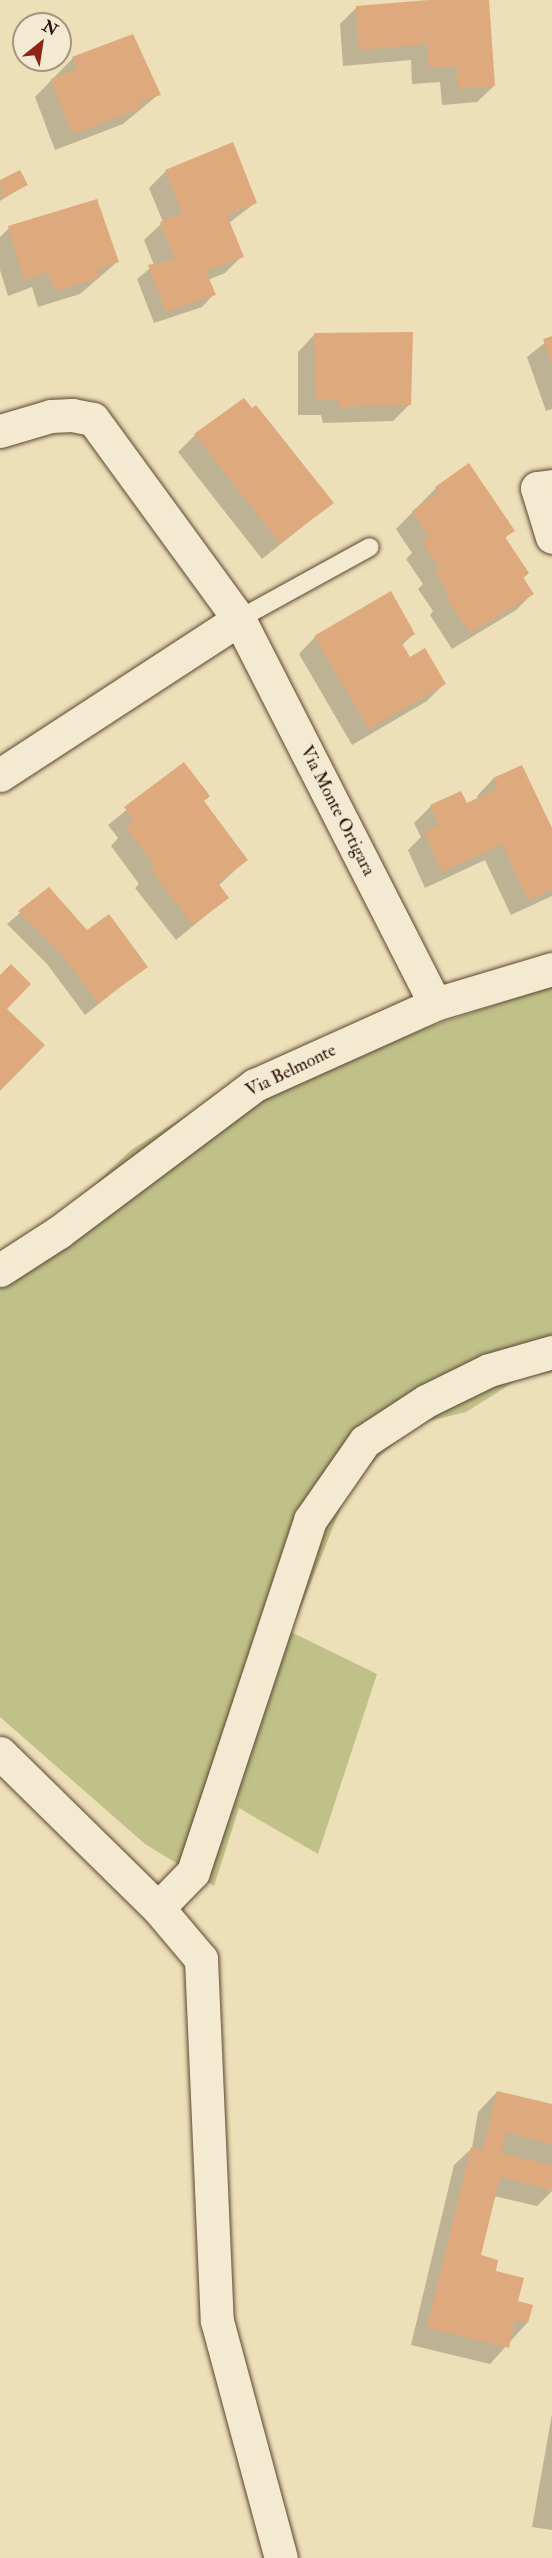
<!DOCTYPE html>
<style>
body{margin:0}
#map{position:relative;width:552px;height:2558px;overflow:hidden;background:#eddfb8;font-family:"IM FELL Double Pica",serif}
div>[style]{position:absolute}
.green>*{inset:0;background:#c0c089}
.shadow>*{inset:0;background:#0003}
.building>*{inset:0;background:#dfa97e}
.roads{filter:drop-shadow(0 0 2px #5d4633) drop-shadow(0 0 2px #5d4633)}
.service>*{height:18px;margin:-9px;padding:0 9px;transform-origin:9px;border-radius:9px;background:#f3ead1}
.minor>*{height:33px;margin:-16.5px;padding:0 16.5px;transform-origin:16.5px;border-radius:16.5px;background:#f3ead1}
span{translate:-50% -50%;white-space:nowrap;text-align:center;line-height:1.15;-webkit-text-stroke:4.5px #f3ead1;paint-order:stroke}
.street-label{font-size:18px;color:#2d1307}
.north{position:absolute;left:12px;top:12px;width:60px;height:60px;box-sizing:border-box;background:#f3ead1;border:2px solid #a49480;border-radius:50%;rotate:30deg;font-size:16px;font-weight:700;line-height:24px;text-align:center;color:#2d1307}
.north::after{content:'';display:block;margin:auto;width:21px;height:27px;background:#8f2418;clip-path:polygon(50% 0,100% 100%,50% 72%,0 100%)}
</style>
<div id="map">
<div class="green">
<div style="clip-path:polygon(552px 986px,552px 1372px,520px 1378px,466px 1412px,417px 1424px,352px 1480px,291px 1632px,377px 1674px,318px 1854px,239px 1808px,214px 1886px,145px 1844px,0 1717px,0 1274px,131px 1150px,215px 1098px)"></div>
</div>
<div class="shadow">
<div style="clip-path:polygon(448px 0,487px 0,494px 86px,477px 102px,442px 105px,440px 82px,412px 84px,411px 60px,343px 66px,340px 24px,357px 7px)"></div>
<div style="clip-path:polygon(73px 58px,159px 94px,123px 124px,55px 150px,35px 97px)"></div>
<div style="clip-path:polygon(166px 171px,255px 203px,229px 223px,242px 256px,225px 273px,208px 280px,214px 294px,202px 307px,154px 323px,137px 279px,154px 265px,144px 240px,163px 222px,149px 188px)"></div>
<div style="clip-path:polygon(20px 172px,26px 185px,0 201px,0 182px)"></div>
<div style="clip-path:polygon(9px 228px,117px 262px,80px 294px,38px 307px,32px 287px,8px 296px,0 270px,0 237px)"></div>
<div style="clip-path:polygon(314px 335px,409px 405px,393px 421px,323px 423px,321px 415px,298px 415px,298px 352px)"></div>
<div style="clip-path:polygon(552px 337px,552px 409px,546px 411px,527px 357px)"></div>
<div style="clip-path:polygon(252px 411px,332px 503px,262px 559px,178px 452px,195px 435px)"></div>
<div style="clip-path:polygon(436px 488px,513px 530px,504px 539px,532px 594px,516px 610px,452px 649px,430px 615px,433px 611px,418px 589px,423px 584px,406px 559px,412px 553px,396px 529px)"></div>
<div style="clip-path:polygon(414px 633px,402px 645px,410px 659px,444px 684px,427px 701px,352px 745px,299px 654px,315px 637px)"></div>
<div style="clip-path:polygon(183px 764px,202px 801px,246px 860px,218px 886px,227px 898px,176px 940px,135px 888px,139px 884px,111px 846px,118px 838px,108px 825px)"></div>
<div style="clip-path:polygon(521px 766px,552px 831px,552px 896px,511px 915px,485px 860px,425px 888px,408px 850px,421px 837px,414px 823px,431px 806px,466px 805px,478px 799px,477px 796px,493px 779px)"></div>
<div style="clip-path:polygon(48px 889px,87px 932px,146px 966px,85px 1015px,47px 964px,7px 924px)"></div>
<div style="clip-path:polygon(497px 2092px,552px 2105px,552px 2191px,537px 2206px,494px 2196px,479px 2256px,527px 2323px,490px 2364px,411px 2345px,454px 2165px,472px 2148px,478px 2112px)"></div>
<div style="clip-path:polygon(552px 2414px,552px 2530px,532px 2527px)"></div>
</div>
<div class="building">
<div style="clip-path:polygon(429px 0,489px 0,495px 86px,458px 89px,456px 66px,429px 68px,427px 44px,359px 50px,356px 6px)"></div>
<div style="clip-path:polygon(133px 34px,161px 95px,139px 101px,142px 108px,72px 134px,51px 79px,77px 69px,72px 57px)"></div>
<div style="clip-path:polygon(233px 142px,257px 203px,227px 215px,244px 257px,206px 271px,216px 295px,166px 312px,148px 265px,175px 259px,160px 222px,182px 213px,165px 170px)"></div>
<div style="clip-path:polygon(20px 170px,28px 185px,2px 198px,0 180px)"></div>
<div style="clip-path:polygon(97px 199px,119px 262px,98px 269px,99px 278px,55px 291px,48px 272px,24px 280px,8px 226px)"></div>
<div style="clip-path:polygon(413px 332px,411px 405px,339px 407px,337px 399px,315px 399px,314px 333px)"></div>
<div style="clip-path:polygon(552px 336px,552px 364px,543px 339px)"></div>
<div style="clip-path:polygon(244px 398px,252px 408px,256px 405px,334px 503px,280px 543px,194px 434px)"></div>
<div style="clip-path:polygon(469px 463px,515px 531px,505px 537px,529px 573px,523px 578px,534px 594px,470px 633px,445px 597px,449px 594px,434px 571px,440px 568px,422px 542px,429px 537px,412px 511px,439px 492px,435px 487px)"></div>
<div style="clip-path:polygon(391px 591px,415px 634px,401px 642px,410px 657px,425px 648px,446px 684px,369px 729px,314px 636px)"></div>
<div style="clip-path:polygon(184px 762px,210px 796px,204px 801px,248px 860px,218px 883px,229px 898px,193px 925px,151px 870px,155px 866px,126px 828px,134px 821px,124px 807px)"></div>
<div style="clip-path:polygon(522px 765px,552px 828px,552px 889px,528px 900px,502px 844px,442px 872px,424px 832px,439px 825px,430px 805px,461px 791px,467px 803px,498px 788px,493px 778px)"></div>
<div style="clip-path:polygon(49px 887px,87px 930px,109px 914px,148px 967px,98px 1003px,59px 951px,18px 911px)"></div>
<div style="clip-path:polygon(11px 964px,31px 984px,7px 1009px,45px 1045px,0 1091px,0 975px)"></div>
<div style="clip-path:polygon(497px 2091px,552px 2104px,552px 2144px,506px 2132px,501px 2153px,552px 2165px,552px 2190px,500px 2177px,481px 2255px,498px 2260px,496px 2271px,524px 2278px,518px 2301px,533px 2305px,528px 2323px,515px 2320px,509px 2348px,427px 2328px,471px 2147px,483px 2150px)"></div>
</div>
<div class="roads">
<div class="service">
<div style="left:239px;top:619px;width:149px;rotate:-28.8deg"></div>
</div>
<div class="minor">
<div style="left:0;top:431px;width:53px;rotate:-16.4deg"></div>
<div style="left:51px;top:416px;width:21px;rotate:-3deg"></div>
<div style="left:72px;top:415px;width:21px;rotate:11deg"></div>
<div style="left:93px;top:419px;width:248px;rotate:53.9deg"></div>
<div style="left:239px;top:619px;width:432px;rotate:63deg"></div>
<div style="left:552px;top:486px;width:15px;rotate:172deg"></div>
<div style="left:537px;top:488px;width:51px;rotate:73deg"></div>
<div style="left:0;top:775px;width:285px;rotate:-33.1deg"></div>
<div style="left:0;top:1270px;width:70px;rotate:-32.8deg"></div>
<div style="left:59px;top:1232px;width:245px;rotate:-36.9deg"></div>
<div style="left:255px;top:1085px;width:197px;rotate:-24.2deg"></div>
<div style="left:435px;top:1004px;width:122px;rotate:-16.7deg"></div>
<div style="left:0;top:1753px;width:221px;rotate:44.5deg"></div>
<div style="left:158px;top:1908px;width:67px;rotate:49.9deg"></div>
<div style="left:201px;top:1959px;width:362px;rotate:87.5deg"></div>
<div style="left:217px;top:2321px;width:245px;rotate:74.9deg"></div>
<div style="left:158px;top:1908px;width:50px;rotate:-45.8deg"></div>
<div style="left:193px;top:1872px;width:371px;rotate:-71.6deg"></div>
<div style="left:310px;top:1520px;width:96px;rotate:-55.2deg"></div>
<div style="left:365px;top:1441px;width:73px;rotate:-33.3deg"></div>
<div style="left:426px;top:1401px;width:70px;rotate:-26.2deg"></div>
<div style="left:489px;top:1370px;width:66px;rotate:-15.9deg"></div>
</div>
</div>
<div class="street-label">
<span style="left:337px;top:811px;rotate:63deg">Via Monte Ortigara</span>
<span style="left:291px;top:1071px;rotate:-26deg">Via Belmonte</span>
</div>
<div class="north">N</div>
</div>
